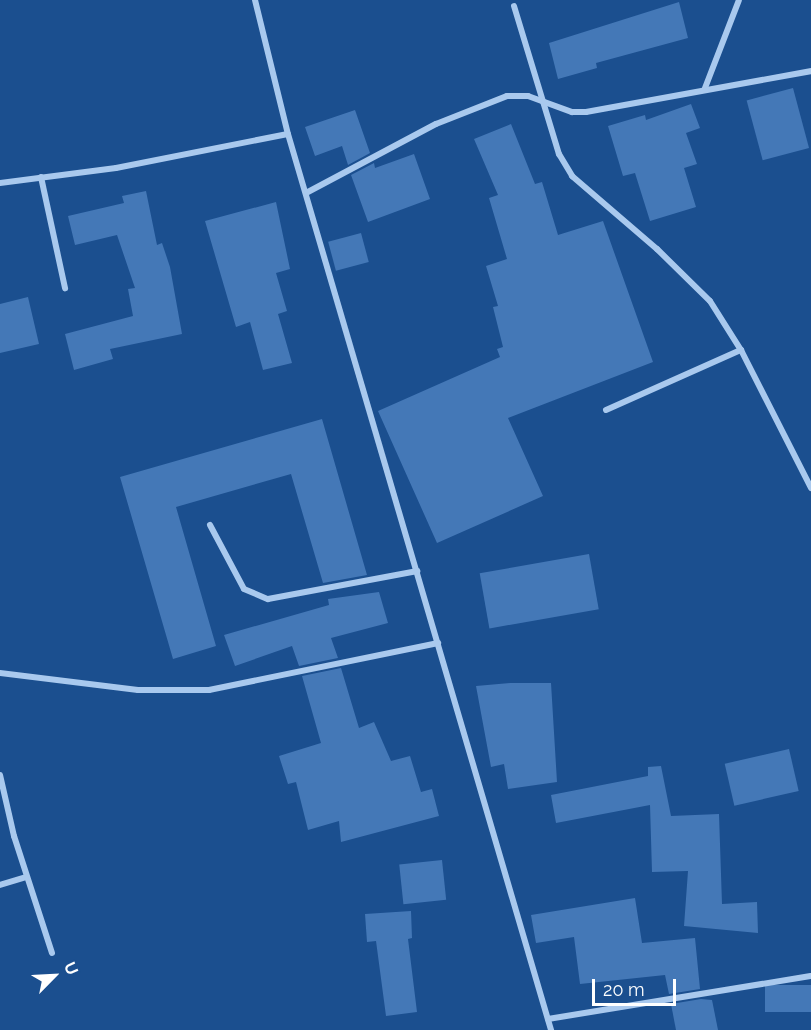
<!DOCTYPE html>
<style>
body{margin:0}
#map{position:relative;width:811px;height:1030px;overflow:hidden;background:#1b4f8f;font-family:Raleway,sans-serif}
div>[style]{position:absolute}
.building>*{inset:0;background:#4478b7;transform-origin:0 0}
.minor>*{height:6px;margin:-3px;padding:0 3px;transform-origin:3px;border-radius:3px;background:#a9c9ee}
span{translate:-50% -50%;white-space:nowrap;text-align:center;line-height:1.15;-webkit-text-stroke:4.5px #1b4f8f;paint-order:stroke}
.north{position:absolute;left:24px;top:946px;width:60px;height:60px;-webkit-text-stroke:4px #1b4f8f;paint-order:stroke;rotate:66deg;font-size:16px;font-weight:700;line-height:24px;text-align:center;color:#fff}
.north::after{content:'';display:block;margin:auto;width:21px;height:27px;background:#fff;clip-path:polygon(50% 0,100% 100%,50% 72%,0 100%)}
.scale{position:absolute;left:592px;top:979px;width:84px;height:27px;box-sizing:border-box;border:3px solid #fff;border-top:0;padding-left:8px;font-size:18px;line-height:21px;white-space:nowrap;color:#fff;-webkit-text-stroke:4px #1b4f8f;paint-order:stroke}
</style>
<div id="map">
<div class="building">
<div style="clip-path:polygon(679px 2px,688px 38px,596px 63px,597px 68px,558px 79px,549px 43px)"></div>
<div style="left:793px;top:88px;width:62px;height:48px;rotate:75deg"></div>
<div style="clip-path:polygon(691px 104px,700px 128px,686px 133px,697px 164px,684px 168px,696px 207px,650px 221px,635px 173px,623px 176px,608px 126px,645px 115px,646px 120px)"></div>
<div style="clip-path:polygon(355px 110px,370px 153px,348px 165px,342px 146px,315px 156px,305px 127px)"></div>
<div style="clip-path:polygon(511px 124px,535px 184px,542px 182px,558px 235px,603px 221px,653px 362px,508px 418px,543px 496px,437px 543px,378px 411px,500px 357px,497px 349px,503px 347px,493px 307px,498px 306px,486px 266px,507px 259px,489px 198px,498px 195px,474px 139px)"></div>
<div style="clip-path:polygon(414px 154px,430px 199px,368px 222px,351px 175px,374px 163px,375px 168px)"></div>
<div style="clip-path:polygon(146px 191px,157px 245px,162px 243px,170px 267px,182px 334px,110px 349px,113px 359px,74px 370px,65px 334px,133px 316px,128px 289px,135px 288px,117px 235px,75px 245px,68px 216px,124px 203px,122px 196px)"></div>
<div style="clip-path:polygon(276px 202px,290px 269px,276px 273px,287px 311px,278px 314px,292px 363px,263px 370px,250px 322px,236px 327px,205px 221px)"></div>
<div style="left:361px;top:233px;width:30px;height:34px;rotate:75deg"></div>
<div style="clip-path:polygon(28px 297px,39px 344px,0 353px,0 304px)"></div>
<div style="clip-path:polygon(322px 419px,367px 575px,323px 583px,291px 474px,176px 507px,216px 646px,173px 659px,120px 477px)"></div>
<div style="left:589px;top:554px;width:56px;height:111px;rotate:80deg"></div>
<div style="clip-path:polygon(379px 592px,388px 623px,331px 638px,338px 658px,299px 666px,292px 646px,235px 666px,224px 635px,329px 605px,328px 599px)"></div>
<div style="clip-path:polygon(341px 668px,359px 728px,374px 722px,391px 761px,410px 756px,421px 792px,432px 789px,439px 816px,341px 842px,339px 821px,308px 830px,296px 782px,288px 784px,279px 756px,321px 743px,302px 676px)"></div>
<div style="clip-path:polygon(510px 683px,551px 683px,557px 782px,508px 789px,504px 764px,491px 767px,476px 686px)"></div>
<div style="left:789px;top:749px;width:43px;height:66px;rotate:77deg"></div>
<div style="clip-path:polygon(661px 766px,671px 816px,719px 814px,722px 904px,757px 902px,758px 933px,684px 926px,688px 871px,652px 872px,650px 805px,556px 823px,551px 795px,648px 776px,648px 767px)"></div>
<div style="left:442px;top:860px;width:40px;height:43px;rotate:84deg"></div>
<div style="clip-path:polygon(635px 898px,642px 943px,695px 938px,700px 989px,669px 994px,665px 975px,580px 984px,574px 937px,536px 943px,531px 915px)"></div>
<div style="clip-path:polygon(411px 911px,412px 938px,408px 939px,417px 1012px,386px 1016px,376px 941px,367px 942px,365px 914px)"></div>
<div style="left:811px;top:985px;width:27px;height:46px;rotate:90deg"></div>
<div style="clip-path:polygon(701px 999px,712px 1000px,718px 1030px,676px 1030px,671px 1004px)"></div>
</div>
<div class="minor">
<div style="left:255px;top:0;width:138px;rotate:76.2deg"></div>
<div style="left:288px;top:134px;width:934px;rotate:73.64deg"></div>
<div style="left:514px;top:6px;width:155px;rotate:73.1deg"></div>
<div style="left:559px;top:154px;width:26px;rotate:59deg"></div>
<div style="left:572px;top:176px;width:112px;rotate:40.7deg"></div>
<div style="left:657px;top:249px;width:74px;rotate:44.5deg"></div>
<div style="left:710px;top:301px;width:58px;rotate:57.7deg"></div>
<div style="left:741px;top:350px;width:155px;rotate:63.1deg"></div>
<div style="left:705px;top:88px;width:94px;rotate:-68.9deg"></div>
<div style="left:41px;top:177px;width:114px;rotate:77.8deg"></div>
<div style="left:0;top:183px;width:117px;rotate:-7.4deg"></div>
<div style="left:116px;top:168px;width:175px;rotate:-11.2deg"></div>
<div style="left:306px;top:193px;width:147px;rotate:-28deg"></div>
<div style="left:436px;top:124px;width:76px;rotate:-21.5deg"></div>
<div style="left:507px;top:96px;width:21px"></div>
<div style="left:528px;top:96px;width:47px;rotate:20deg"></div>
<div style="left:572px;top:112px;width:14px"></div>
<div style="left:586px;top:112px;width:229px;rotate:-10.3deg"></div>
<div style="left:606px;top:410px;width:148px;rotate:-24deg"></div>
<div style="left:210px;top:525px;width:72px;rotate:62deg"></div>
<div style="left:244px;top:589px;width:26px;rotate:23deg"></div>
<div style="left:268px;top:599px;width:152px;rotate:-10.6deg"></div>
<div style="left:0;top:673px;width:139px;rotate:7deg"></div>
<div style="left:138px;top:690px;width:71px"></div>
<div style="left:209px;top:690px;width:234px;rotate:-11.6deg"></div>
<div style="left:0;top:775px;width:63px;rotate:77.1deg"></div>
<div style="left:14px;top:836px;width:123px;rotate:72deg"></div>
<div style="left:0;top:885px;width:27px;rotate:-17deg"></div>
<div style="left:548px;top:1019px;width:266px;rotate:-9.3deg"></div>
</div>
<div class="north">U</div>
<div class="scale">20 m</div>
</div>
